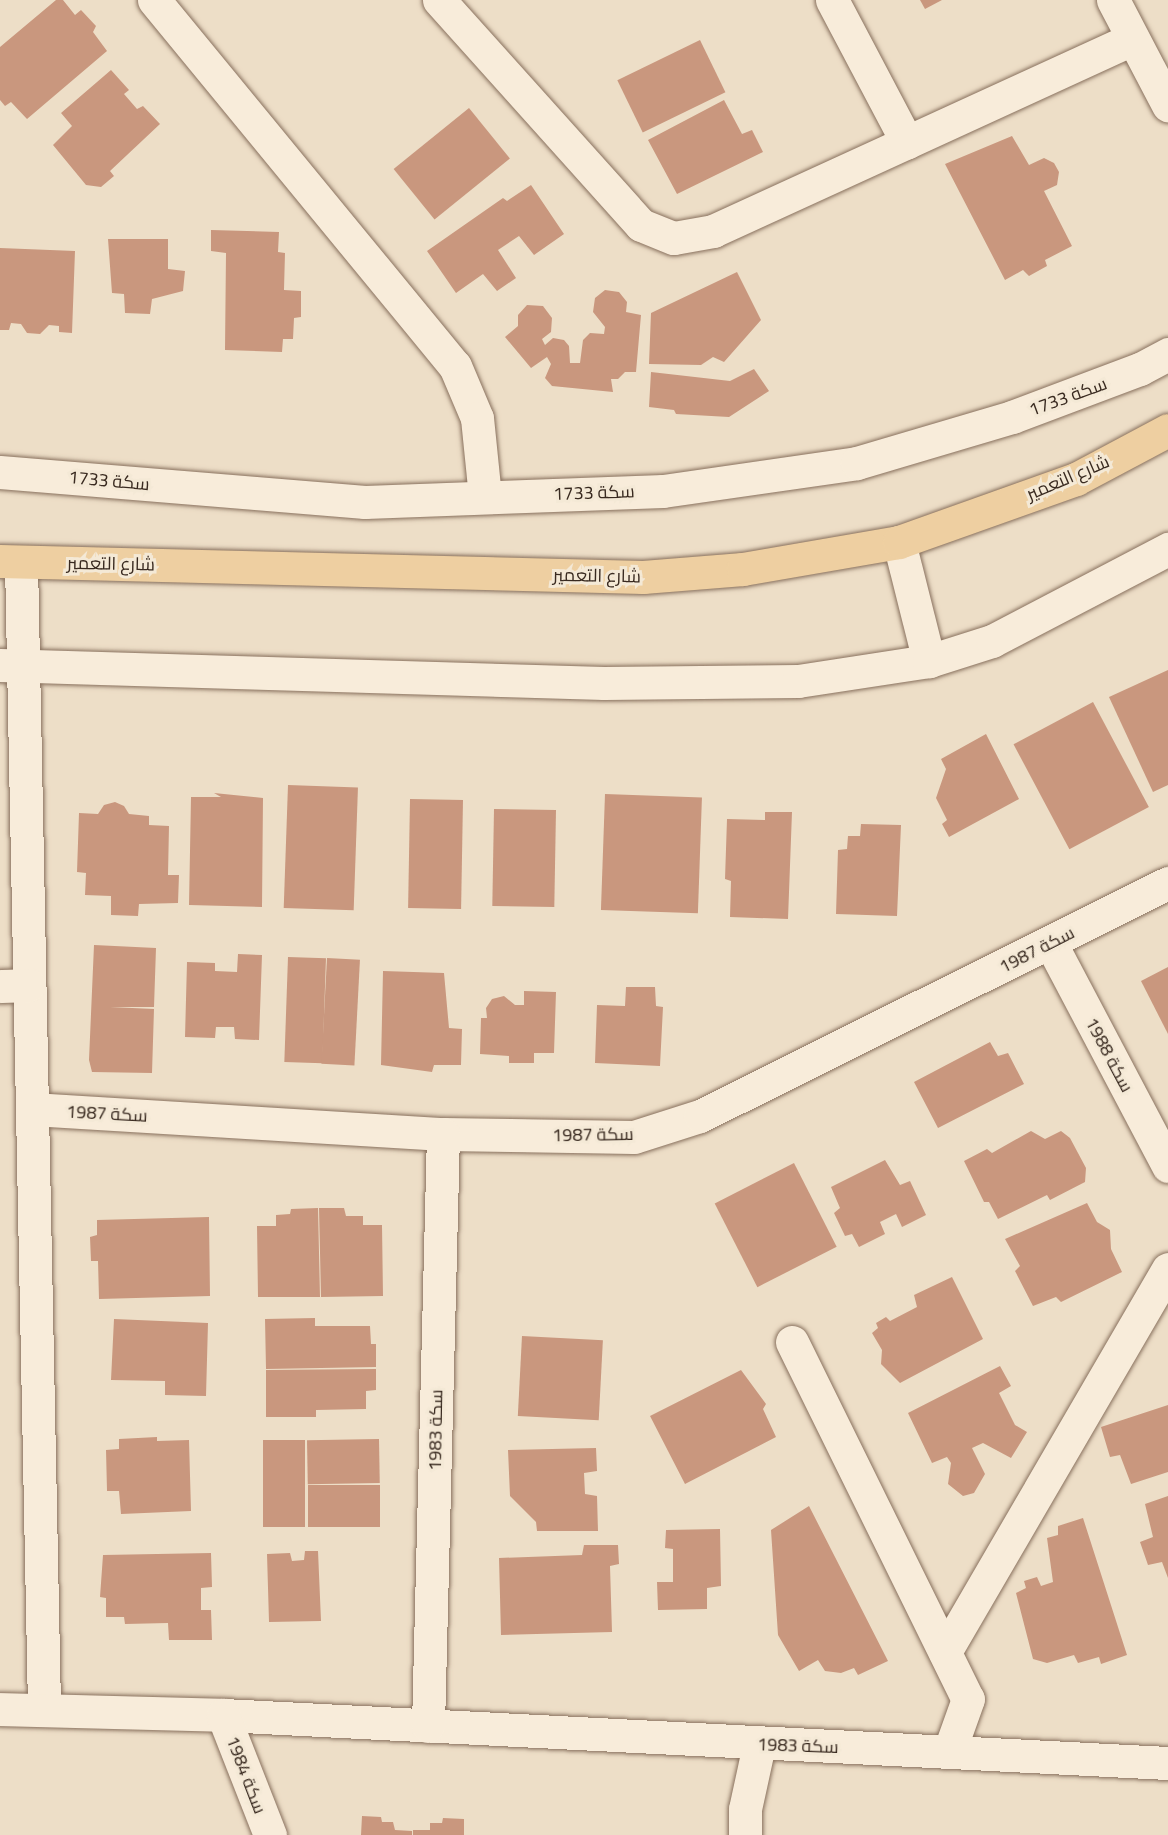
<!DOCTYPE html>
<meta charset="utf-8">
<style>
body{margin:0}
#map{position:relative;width:1168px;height:1835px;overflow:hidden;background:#eddec7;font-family:Georgia,Cairo,serif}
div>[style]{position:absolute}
.building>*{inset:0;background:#c9977e;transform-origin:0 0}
.roads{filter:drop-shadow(0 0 2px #88705d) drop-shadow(0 0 2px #88705d)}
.minor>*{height:33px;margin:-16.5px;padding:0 16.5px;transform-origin:16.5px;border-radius:16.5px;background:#f8ecda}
.major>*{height:33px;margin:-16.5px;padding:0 16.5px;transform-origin:16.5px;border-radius:16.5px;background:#eecfa1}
span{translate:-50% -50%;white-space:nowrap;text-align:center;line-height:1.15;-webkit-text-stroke:6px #f4e9d6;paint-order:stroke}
.street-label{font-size:18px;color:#392a20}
</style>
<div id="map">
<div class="building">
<div style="clip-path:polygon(56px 0,63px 0,75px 15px,81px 10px,96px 26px,93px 32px,107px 51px,27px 119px,11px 102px,5px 106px,0 100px,0 47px)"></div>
<div style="clip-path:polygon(920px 0,942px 0,925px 9px)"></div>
<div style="left:700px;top:40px;width:58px;height:92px;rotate:64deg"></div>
<div style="clip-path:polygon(111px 70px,129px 90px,124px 94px,137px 109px,143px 106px,160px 124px,110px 171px,114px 176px,101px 187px,86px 185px,53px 145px,72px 126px,61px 113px)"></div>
<div style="clip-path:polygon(724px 100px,742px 134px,752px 130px,763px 152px,677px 194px,648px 140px)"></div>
<div style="left:469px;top:108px;width:65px;height:97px;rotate:51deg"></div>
<div style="clip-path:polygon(1012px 136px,1029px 165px,1044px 158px,1054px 163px,1059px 172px,1057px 185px,1044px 191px,1072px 246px,1045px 260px,1047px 266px,1029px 276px,1023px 270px,1005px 280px,945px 164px)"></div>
<div style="clip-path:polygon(531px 185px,564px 234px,534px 255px,519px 236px,498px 250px,516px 278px,497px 291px,483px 274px,456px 293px,427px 251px,503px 198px,507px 201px)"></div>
<div style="clip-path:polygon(211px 230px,279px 232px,278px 252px,285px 253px,284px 290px,301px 291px,301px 317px,294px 318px,293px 339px,283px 339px,282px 352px,225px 350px,226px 253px,211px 251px)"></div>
<div style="clip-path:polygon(108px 239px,168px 239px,168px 269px,185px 271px,183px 291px,152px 299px,150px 314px,125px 313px,124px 294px,112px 293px)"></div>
<div style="clip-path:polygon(0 248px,75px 251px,72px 333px,59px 332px,59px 326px,49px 325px,40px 334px,27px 333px,21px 324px,11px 323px,9px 330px,0 330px)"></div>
<div style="clip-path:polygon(737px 272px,761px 320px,724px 362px,713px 357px,701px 365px,649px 364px,651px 313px)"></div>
<div style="clip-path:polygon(605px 290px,619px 292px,627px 302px,626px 312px,641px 315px,636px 372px,625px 372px,618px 379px,611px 379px,613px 392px,552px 386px,545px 378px,551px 364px,547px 357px,531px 368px,505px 337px,518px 326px,518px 315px,527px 305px,543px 306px,552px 318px,551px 332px,542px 339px,545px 345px,553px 338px,564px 340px,569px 346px,570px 363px,580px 363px,583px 340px,590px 333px,604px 334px,605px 327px,593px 312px,595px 298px)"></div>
<div style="clip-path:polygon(754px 369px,769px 391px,729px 417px,676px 414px,674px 410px,649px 407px,651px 372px,730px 381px)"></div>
<div style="clip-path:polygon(1168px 670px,1168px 785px,1153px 792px,1109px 697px)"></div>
<div style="left:1093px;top:702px;width:119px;height:90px;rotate:62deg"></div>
<div style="clip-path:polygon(986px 734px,1019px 799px,949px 837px,942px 824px,947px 820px,936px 798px,946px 769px,941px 759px)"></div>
<div style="left:288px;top:785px;width:70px;height:123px;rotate:2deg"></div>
<div style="clip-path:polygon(214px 793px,263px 798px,262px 907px,189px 905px,191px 797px,221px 797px)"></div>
<div style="left:605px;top:794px;width:97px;height:116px;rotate:2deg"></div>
<div style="left:410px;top:799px;width:53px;height:109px;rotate:1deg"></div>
<div style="clip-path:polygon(115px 802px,124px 806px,129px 814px,149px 816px,149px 825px,169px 826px,168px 875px,179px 875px,178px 903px,139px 904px,138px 916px,111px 915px,111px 896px,85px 895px,86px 873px,77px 872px,79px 813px,98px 814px,104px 805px)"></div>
<div style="left:494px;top:809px;width:62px;height:97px;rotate:1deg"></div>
<div style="clip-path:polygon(765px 812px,792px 812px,788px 919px,730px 917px,731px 881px,725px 879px,727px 819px,765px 820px)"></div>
<div style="clip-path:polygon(861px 824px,901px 825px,897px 916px,836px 914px,838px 850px,847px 849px,848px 836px,860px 836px)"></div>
<div style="clip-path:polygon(94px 945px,156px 948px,154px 1007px,110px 1007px,154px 1009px,152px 1073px,92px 1072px,89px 1060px)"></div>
<div style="clip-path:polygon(238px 954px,262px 955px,259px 1040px,235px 1039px,234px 1027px,216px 1027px,215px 1038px,185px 1037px,187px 962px,215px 963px,215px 971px,237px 972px)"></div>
<div style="left:288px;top:957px;width:38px;height:105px;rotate:2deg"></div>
<div style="left:327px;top:958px;width:33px;height:106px;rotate:3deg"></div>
<div style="clip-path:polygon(1168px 967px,1168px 1034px,1141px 981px)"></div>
<div style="clip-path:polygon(383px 971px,444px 973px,449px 1028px,462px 1029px,461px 1065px,434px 1065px,432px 1072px,381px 1065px)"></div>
<div style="clip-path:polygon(626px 987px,655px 987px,656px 1006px,663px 1007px,660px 1066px,595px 1063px,597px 1005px,625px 1006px)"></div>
<div style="clip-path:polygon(524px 991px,556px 992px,554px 1053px,534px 1053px,534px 1063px,509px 1063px,509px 1056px,480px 1054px,481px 1018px,487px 1018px,486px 1008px,492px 999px,504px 996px,515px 1005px,524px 1005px)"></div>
<div style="clip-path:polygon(990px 1042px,998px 1056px,1008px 1053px,1024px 1084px,938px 1128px,914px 1082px)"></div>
<div style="clip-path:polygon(1031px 1131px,1045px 1139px,1061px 1131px,1070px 1138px,1086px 1168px,1085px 1182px,1050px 1200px,1047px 1195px,998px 1219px,989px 1202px,984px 1202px,964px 1161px,987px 1149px,992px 1153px)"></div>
<div style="clip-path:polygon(885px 1160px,900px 1185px,910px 1181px,926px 1215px,902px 1227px,896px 1214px,880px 1222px,885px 1234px,859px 1247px,852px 1234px,845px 1236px,834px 1213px,840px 1208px,831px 1187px)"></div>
<div style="left:794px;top:1163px;width:94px;height:89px;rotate:63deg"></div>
<div style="clip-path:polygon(1087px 1203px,1097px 1222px,1110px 1230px,1111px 1249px,1122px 1272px,1061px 1302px,1056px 1297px,1033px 1306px,1015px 1271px,1020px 1266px,1005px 1239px)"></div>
<div style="clip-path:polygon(318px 1208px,320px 1297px,258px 1297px,257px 1226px,276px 1226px,276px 1215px,290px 1214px,291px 1209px)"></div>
<div style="clip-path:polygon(319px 1208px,344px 1208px,346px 1216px,363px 1216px,363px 1225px,382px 1225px,383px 1296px,321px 1297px)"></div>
<div style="clip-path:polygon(209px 1217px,210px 1296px,99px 1299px,98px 1261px,91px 1261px,90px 1237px,97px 1235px,97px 1220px)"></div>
<div style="clip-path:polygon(952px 1277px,983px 1339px,900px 1383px,881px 1364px,882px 1350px,872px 1333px,878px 1328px,876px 1323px,886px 1317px,890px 1321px,917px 1307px,914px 1295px)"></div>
<div style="clip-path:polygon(315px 1318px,315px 1326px,370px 1326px,371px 1344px,376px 1344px,376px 1367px,266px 1369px,265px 1319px)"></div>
<div style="clip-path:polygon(114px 1319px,208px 1323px,206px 1396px,165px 1395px,165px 1381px,111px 1380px)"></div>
<div style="left:522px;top:1336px;width:81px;height:80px;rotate:3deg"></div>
<div style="clip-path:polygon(1000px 1366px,1011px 1386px,999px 1393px,1015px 1425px,1027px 1432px,1011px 1458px,983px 1443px,972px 1448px,985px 1474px,974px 1493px,963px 1496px,948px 1484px,951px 1463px,947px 1457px,932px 1463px,908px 1413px)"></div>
<div style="clip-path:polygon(376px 1369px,376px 1390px,366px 1391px,366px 1409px,316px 1410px,316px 1417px,266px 1417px,266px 1370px)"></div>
<div style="clip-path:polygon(741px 1370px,766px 1404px,763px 1409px,776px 1437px,685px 1484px,650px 1416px)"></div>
<div style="clip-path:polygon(1168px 1405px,1168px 1472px,1131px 1484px,1120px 1455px,1110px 1457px,1101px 1427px)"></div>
<div style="clip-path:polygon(157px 1437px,157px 1441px,189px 1440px,191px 1511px,121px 1514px,119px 1491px,107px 1491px,106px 1450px,119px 1449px,119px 1439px)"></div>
<div style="left:379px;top:1439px;width:44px;height:72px;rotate:89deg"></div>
<div style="left:263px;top:1440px;width:42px;height:87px"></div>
<div style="clip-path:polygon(596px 1448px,597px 1471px,584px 1473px,585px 1494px,597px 1496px,598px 1531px,537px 1531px,536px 1522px,510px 1496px,508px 1450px)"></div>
<div style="left:308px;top:1485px;width:72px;height:42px"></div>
<div style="clip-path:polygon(1168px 1496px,1168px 1578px,1162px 1562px,1148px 1565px,1140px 1542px,1153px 1537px,1145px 1504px)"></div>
<div style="clip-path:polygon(809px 1506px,888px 1661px,858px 1675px,854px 1668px,841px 1673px,825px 1671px,818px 1660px,799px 1671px,778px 1635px,771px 1530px)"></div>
<div style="clip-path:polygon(1083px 1518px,1127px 1655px,1101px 1664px,1099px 1657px,1078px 1663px,1074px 1655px,1047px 1663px,1033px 1659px,1016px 1593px,1026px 1588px,1024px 1581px,1037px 1577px,1041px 1586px,1053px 1582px,1047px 1538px,1058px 1535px,1058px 1526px)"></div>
<div style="clip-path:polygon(720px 1529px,721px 1586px,707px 1588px,707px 1609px,658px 1610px,657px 1582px,673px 1582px,673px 1549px,665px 1548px,666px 1530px)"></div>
<div style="clip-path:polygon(584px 1545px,618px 1545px,619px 1564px,610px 1566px,612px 1632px,501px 1635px,499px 1558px,582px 1555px)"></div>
<div style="clip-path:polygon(305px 1551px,318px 1551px,321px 1621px,269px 1622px,267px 1554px,290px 1553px,292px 1561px,304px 1560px)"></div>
<div style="clip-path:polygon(211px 1553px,212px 1587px,201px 1588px,201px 1610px,211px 1610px,212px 1640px,169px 1640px,168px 1623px,125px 1624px,124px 1617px,106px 1617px,106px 1598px,100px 1597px,103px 1555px)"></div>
<div style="clip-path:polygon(362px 1816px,381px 1817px,382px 1822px,393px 1822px,395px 1830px,412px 1831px,412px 1835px,361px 1835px)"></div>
<div style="clip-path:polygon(443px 1818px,464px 1819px,464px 1835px,413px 1835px,413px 1830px,430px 1830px,430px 1823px,442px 1823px)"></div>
</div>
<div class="roads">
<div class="minor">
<div style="left:154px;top:0;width:474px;rotate:50.6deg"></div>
<div style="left:455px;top:366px;width:56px;rotate:67.1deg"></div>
<div style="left:477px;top:418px;width:79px;rotate:84.2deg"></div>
<div style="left:439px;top:0;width:302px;rotate:48.1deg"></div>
<div style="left:641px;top:225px;width:35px;rotate:22deg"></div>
<div style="left:674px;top:238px;width:40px;rotate:-10deg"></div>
<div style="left:713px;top:231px;width:461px;rotate:-24.6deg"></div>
<div style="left:832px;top:0;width:161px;rotate:62.2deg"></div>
<div style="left:1113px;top:0;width:119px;rotate:62.4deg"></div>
<div style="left:0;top:472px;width:366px;rotate:4.7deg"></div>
<div style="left:365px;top:502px;width:298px;rotate:-2.1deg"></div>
<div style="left:663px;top:491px;width:196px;rotate:-8.2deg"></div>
<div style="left:857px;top:463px;width:162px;rotate:-16.5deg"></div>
<div style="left:1012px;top:417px;width:137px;rotate:-20.6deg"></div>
<div style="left:1140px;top:369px;width:32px;rotate:-28deg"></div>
<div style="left:899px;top:542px;width:123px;rotate:75.9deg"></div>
<div style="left:21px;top:562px;width:1147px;rotate:88.85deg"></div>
<div style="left:0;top:665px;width:604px;rotate:1.71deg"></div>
<div style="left:604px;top:683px;width:194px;rotate:-0.6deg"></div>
<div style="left:798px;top:681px;width:133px;rotate:-8.7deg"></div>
<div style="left:929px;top:661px;width:66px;rotate:-17.6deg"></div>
<div style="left:992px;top:641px;width:199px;rotate:-27.6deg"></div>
<div style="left:1051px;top:944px;width:251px;rotate:62.2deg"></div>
<div style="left:0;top:986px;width:29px;rotate:-2deg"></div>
<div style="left:32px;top:1109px;width:412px;rotate:3.5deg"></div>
<div style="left:443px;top:1134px;width:191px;rotate:0.9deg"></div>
<div style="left:634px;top:1137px;width:69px;rotate:-17.7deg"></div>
<div style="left:700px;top:1116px;width:523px;rotate:-26.47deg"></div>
<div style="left:792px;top:1342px;width:398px;rotate:63.8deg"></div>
<div style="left:968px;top:1699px;width:56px;rotate:109.7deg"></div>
<div style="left:945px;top:1652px;width:443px;rotate:-59.8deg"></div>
<div style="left:0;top:1709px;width:223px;rotate:1.5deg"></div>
<div style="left:223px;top:1715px;width:946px;rotate:2.91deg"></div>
<div style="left:223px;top:1715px;width:129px;rotate:68.6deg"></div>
<div style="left:428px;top:1726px;width:592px;rotate:-88.55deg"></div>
<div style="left:745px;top:1835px;width:26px;rotate:-90deg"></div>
<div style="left:745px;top:1809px;width:66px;rotate:-77.7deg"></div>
</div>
<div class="major">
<div style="left:0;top:561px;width:643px;rotate:1.43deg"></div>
<div style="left:643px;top:577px;width:100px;rotate:-4.6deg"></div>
<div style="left:743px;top:569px;width:158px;rotate:-9.8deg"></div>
<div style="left:899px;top:542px;width:188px;rotate:-19.6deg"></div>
<div style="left:1076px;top:479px;width:104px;rotate:-28deg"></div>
</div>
</div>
<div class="street-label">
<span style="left:1068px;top:397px;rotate:-20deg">سكة 1733</span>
<span style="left:1068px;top:478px;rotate:-23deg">شارع التعمير</span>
<span style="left:109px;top:481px;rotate:5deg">سكة 1733</span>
<span style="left:594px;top:493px;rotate:-2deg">سكة 1733</span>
<span style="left:111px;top:564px;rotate:1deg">شارع التعمير</span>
<span style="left:597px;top:576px;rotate:1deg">شارع التعمير</span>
<span style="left:1037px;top:950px;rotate:-27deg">سكة 1987</span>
<span style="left:1109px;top:1055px;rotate:62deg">سكة 1988</span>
<span style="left:107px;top:1114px;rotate:3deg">سكة 1987</span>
<span style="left:593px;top:1135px;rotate:-1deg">سكة 1987</span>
<span style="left:436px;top:1430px;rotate:-89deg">سكة 1983</span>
<span style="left:798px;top:1746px;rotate:2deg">سكة 1983</span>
<span style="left:246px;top:1775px;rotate:69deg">سكة 1984</span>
</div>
</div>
